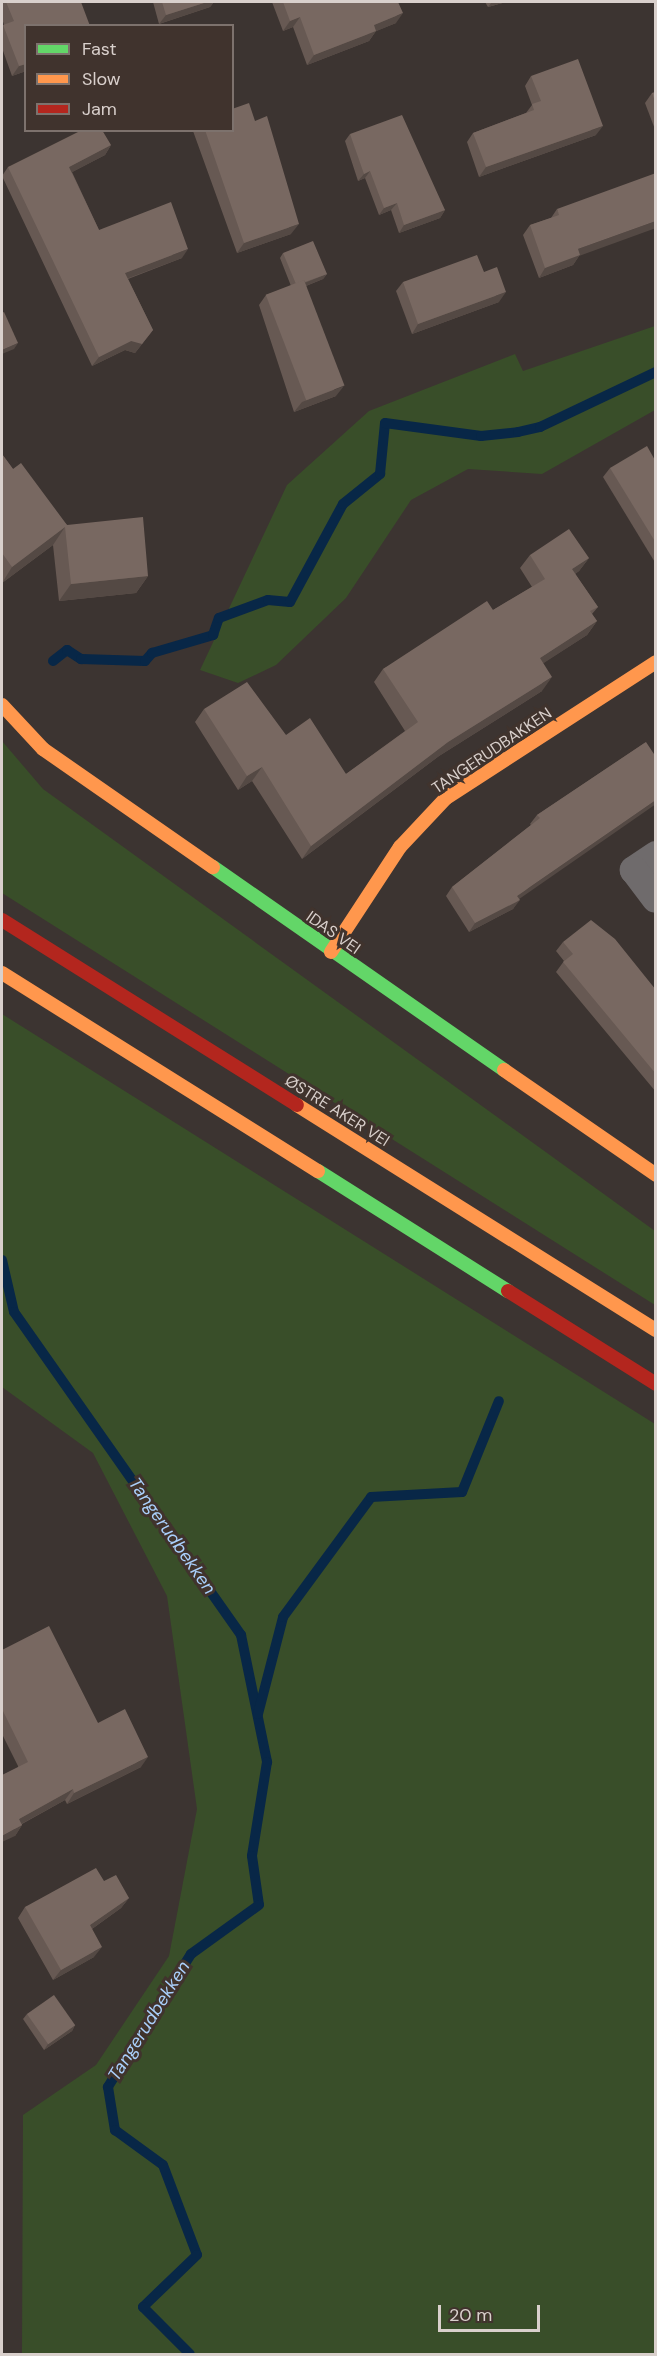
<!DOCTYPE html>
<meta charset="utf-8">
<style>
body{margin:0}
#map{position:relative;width:657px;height:2356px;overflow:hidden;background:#3c3431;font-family:"DM Sans",sans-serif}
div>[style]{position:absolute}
.green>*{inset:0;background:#394e29}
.stream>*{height:10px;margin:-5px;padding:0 5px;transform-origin:5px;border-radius:5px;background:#082747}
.street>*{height:28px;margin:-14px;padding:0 14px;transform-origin:14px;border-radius:14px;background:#6f6b6c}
.fast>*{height:14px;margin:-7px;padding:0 7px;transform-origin:7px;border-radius:7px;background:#63d668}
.slow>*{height:14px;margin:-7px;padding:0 7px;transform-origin:7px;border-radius:7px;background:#ff974d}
.jam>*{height:14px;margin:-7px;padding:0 7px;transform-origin:7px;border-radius:7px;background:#b3261e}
.wall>*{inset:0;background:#675953}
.shaded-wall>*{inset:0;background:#544944}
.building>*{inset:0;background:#786861;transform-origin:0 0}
span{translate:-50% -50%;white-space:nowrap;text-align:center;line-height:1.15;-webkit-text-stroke:6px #40332d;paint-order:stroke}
.street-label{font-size:16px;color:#d9d0cc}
.water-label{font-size:18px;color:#aad0fc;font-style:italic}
.frame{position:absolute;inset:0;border:3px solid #d9d0cc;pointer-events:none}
.legend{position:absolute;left:24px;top:24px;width:210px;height:108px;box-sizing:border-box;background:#40332d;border:2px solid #7d726d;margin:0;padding:8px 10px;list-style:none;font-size:18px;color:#d9d0cc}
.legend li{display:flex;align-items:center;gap:12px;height:30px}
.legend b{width:30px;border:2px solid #7d726d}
.scale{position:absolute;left:438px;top:2305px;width:102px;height:27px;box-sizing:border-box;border:3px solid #d9d0cc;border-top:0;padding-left:8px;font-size:18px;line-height:21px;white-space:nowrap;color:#d9d0cc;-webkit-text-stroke:4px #40332d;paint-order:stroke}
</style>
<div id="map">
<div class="green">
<div style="clip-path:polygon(655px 326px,655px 410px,542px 474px,468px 469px,411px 500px,346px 598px,276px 665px,238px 683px,200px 670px,287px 485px,369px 411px,515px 354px,523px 371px)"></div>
<div style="clip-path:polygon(2px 741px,43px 789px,655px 1231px,655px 1305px,2px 893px)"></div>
<div style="clip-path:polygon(2px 1014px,655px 1424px,655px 2354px,22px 2354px,23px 2115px,96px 2065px,169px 1956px,197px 1809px,167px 1596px,93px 1453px,2px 1387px)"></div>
</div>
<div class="stream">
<div style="left:53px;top:661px;width:18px;rotate:-38deg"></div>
<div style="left:67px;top:650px;width:17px;rotate:33deg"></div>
<div style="left:81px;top:659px;width:64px;rotate:1.8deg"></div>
<div style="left:145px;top:661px;width:11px;rotate:-49deg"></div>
<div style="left:152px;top:653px;width:64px;rotate:-16.4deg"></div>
<div style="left:213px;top:635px;width:18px;rotate:-71deg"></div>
<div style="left:219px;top:618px;width:52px;rotate:-20.2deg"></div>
<div style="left:268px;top:600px;width:22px;rotate:5deg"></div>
<div style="left:290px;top:602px;width:111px;rotate:-61.6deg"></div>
<div style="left:343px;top:504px;width:48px;rotate:-39deg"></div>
<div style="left:380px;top:474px;width:51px;rotate:-84.4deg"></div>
<div style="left:385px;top:423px;width:97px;rotate:7.7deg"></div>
<div style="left:481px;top:436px;width:37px;rotate:-6deg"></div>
<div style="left:518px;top:432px;width:23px;rotate:-13deg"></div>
<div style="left:540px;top:427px;width:128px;rotate:-25.4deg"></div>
<div style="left:2px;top:1260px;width:53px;rotate:77deg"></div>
<div style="left:14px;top:1312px;width:395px;rotate:54.9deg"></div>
<div style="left:241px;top:1635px;width:130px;rotate:78.4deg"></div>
<div style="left:267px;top:1762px;width:95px;rotate:99.1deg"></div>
<div style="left:252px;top:1856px;width:49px;rotate:81.9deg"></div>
<div style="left:259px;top:1905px;width:84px;rotate:144.2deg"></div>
<div style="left:191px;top:1954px;width:157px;rotate:122deg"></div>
<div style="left:108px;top:2087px;width:44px;rotate:80.8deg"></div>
<div style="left:115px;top:2130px;width:59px;rotate:36.1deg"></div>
<div style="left:163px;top:2165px;width:96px;rotate:69.3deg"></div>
<div style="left:197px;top:2255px;width:75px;rotate:136.1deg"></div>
<div style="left:143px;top:2307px;width:66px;rotate:45deg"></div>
<div style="left:258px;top:1714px;width:100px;rotate:-75.5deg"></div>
<div style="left:283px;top:1617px;width:149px;rotate:-53.7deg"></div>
<div style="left:371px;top:1497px;width:91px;rotate:-3.1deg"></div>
<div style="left:462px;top:1492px;width:98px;rotate:-67.9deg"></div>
</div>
<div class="street">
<div style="left:656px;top:855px;width:27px;rotate:146deg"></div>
<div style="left:634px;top:870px;width:36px;rotate:53deg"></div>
</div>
<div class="fast">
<div style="left:213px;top:867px;width:355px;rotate:34.9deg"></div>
<div style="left:318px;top:1171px;width:225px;rotate:32.3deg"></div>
</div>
<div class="slow">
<div style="left:2px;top:705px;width:60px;rotate:47deg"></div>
<div style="left:43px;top:749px;width:207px;rotate:34.8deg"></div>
<div style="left:331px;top:952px;width:126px;rotate:-56.7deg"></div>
<div style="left:400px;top:847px;width:67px;rotate:-46.8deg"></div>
<div style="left:446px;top:798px;width:250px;rotate:-32.9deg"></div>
<div style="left:2px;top:973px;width:373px;rotate:32.1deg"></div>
<div style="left:504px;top:1070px;width:185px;rotate:34.6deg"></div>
<div style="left:297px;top:1105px;width:424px;rotate:32.1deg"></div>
</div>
<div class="jam">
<div style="left:2px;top:920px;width:348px;rotate:32.1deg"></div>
<div style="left:508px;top:1291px;width:175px;rotate:32.1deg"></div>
</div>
<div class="wall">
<div style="clip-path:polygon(2px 2px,81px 2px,26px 71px,12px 76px,2px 48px,2px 28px,4px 25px,2px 18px)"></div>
<div style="clip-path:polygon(153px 2px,214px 2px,210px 7px,159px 24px)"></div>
<div style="clip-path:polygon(272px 2px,398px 2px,396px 23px,376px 31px,369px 41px,307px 65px,293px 27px,283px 31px)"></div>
<div style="clip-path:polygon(485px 2px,506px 2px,488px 7px)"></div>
<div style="clip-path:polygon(531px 76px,596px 135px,479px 177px,467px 142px,473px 133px,526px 113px,532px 105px,525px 86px)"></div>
<div style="clip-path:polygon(656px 92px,656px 132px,645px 103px,652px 93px)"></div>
<div style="clip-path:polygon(255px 121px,291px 234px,237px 253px,193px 131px,232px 130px)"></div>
<div style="clip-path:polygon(350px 134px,445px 210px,440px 218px,399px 233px,391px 210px,379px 215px,365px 178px,358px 181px,345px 141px)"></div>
<div style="clip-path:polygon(111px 145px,105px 155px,72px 172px,99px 230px,182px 258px,128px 279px,153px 330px,135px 353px,125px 350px,92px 366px,2px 176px,8px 167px)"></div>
<div style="clip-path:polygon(557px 209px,579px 256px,573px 265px,539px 278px,523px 235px,530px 225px,551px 218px)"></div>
<div style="clip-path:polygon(283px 253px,327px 274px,323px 279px,306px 286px,336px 396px,294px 412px,259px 305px,266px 295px,291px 286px,280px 258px)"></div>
<div style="clip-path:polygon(484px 272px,499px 302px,412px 334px,396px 291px,403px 282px)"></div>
<div style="clip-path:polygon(2px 454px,13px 469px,67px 525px,148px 576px,136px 593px,59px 601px,53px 545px,2px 583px)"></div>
<div style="clip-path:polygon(656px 462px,656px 564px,603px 477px,610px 468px)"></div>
<div style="clip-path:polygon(530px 555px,589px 558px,579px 571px,575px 574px,598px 607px,592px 614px,597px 621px,587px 635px,543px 663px,542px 691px,439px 756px,302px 859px,252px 781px,238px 790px,195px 722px,204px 709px,286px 735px,346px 774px,405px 731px,374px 682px,383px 669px,493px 610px,532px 587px,520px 568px)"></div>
<div style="clip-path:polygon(646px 742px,519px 899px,513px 909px,469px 932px,446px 896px,452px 887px,531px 825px,530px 824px,537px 815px)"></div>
<div style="clip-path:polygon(563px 942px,656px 990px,656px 1092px,556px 972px,564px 961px,556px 951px)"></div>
<div style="clip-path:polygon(2px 1650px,98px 1723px,141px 1767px,67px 1804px,65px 1800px,22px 1824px,22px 1825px,15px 1836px,18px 1766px,2px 1734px)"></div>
<div style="clip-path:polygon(104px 1881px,129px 1898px,121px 1908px,92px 1929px,94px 1957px,53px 1980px,18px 1918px,25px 1907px)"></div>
<div style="clip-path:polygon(27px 2014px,75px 2025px,72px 2031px,44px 2050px,23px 2019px)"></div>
</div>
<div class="shaded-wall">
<div style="clip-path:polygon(207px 2px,214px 2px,210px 7px,159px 24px,166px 15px)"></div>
<div style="clip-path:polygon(492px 2px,506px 2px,488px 7px)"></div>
<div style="clip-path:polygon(403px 13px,396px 23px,367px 35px,374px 25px)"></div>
<div style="clip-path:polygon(300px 17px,293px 27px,283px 31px,290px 21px)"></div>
<div style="clip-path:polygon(376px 31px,369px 41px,307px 65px,314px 55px)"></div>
<div style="clip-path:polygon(26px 64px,26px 71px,12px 76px,19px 66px)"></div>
<div style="clip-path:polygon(603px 126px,596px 135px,479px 177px,486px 167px)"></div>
<div style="clip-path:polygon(111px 145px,105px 155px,63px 177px,69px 167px)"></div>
<div style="clip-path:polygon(370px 171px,365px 178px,358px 181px,364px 174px)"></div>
<div style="clip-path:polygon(397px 203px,391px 210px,379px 215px,384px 208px)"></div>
<div style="clip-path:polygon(445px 210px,440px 218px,399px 233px,404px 225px)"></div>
<div style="clip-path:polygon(656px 221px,656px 228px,579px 256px,573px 265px,539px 278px,545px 268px,578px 249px)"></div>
<div style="clip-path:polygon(299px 224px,291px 234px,237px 253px,244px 243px)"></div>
<div style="clip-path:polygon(188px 249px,182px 258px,118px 282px,125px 273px)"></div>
<div style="clip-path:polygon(327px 274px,323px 279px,293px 291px,297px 286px)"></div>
<div style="clip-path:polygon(506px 292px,499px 302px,412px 334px,418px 324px)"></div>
<div style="clip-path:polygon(153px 330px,135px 353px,125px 350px,92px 366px,99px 357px)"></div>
<div style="clip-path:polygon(18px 343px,14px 349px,2px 354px,2px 350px)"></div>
<div style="clip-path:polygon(344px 386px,336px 396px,294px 412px,302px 402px)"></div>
<div style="clip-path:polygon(65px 527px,53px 545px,2px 583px,12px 567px)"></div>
<div style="clip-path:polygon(589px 558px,579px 571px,562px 583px,572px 569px)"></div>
<div style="clip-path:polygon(148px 576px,136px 593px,59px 601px,71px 584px)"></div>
<div style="clip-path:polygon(597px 621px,587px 635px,530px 672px,540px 658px)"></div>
<div style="clip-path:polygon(552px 677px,542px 691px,439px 756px,302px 859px,311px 846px,448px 742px)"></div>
<div style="clip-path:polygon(262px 767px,252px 781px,238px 790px,247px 776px)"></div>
<div style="clip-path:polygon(656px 800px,656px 804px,512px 904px,520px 900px,513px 909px,469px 932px,475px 923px,517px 896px)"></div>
<div style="clip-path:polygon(148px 1757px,141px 1767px,67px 1804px,74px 1793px)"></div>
<div style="clip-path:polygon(73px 1789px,65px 1800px,12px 1829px,19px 1819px)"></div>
<div style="clip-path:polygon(22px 1825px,15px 1836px,2px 1842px,2px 1836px)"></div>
<div style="clip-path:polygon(129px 1898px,121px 1908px,82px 1936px,90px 1925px)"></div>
<div style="clip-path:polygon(102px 1947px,94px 1957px,53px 1980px,61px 1970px)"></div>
<div style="clip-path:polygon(75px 2025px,72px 2031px,44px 2050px,48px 2044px)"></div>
</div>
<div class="building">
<div style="clip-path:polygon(6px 2px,81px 2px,90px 26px,26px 26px,26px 64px,19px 66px,3px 25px,14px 21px)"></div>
<div style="clip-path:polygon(162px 2px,207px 2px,166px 15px)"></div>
<div style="clip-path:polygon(283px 2px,398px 2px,403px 13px,374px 25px,376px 31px,314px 55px,300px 17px,290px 21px)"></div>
<div style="clip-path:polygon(578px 59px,603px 126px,486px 167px,473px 133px,534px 110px,532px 104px,541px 101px,531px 76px)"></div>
<div style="clip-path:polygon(656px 92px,656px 104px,652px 93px)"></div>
<div style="clip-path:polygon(249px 103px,255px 121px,267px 116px,299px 224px,244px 243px,205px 130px,232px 130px,232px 109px)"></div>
<div style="clip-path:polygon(402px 115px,445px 210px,404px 225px,397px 203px,384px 208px,370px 171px,364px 174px,350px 134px)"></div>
<div style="clip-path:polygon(82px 130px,102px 130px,111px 145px,69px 167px,99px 230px,171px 202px,188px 249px,125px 273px,153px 330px,142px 344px,131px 341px,99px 357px,8px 167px)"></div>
<div style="clip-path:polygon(656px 173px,656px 221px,578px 249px,580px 255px,545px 268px,530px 225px,559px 215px,557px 209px)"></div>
<div style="clip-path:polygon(313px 241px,327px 274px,305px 282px,304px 280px,296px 284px,283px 253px)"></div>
<div style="clip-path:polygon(477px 255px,484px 272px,497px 267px,506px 292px,418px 324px,403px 282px)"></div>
<div style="left:304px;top:280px;width:113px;height:41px;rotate:69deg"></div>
<div style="clip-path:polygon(4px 312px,18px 343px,2px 350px,2px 313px)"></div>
<div style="clip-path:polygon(647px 446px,656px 462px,656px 543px,610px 468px)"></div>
<div style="clip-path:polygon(2px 454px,13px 469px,21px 463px,67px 525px,143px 517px,148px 576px,71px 584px,65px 527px,12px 567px,2px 553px)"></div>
<div style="clip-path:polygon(569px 529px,589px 558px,572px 569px,598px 607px,590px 611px,597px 621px,540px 658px,552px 677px,448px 742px,311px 846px,262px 767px,247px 776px,204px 709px,247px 682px,286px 735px,310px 718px,346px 774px,418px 722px,383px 669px,487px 601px,493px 610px,545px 579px,530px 555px)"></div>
<div style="clip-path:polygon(646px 742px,656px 757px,656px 800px,517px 896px,520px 900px,475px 923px,452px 887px,540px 818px,537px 815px)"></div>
<div style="clip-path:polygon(591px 920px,615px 939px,656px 990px,656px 1074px,563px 962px,573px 954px,563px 942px)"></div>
<div style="clip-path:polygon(49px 1626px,98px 1723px,125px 1709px,148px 1757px,74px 1793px,73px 1789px,19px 1819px,22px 1825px,2px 1836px,2px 1775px,28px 1762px,2px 1709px,2px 1650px)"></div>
<div style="clip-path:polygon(96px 1868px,104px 1881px,116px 1875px,129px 1898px,90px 1925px,102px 1947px,61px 1970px,25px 1907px)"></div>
<div style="left:54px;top:1995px;width:37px;height:33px;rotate:55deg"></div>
</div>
<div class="street-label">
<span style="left:492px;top:751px;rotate:-34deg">TANGERUDBAKKEN</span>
<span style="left:333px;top:933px;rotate:35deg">IDAS VEI</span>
<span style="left:337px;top:1111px;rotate:32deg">ØSTRE AKER VEI</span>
</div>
<div class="water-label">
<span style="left:172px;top:1536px;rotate:55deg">Tangerudbekken</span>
<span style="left:149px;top:2021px;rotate:-58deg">Tangerudbekken</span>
</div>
<div class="frame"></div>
<ul class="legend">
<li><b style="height:8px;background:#63d668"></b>Fast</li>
<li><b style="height:8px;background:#ff974d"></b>Slow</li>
<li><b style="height:8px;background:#b3261e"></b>Jam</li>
</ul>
<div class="scale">20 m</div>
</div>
